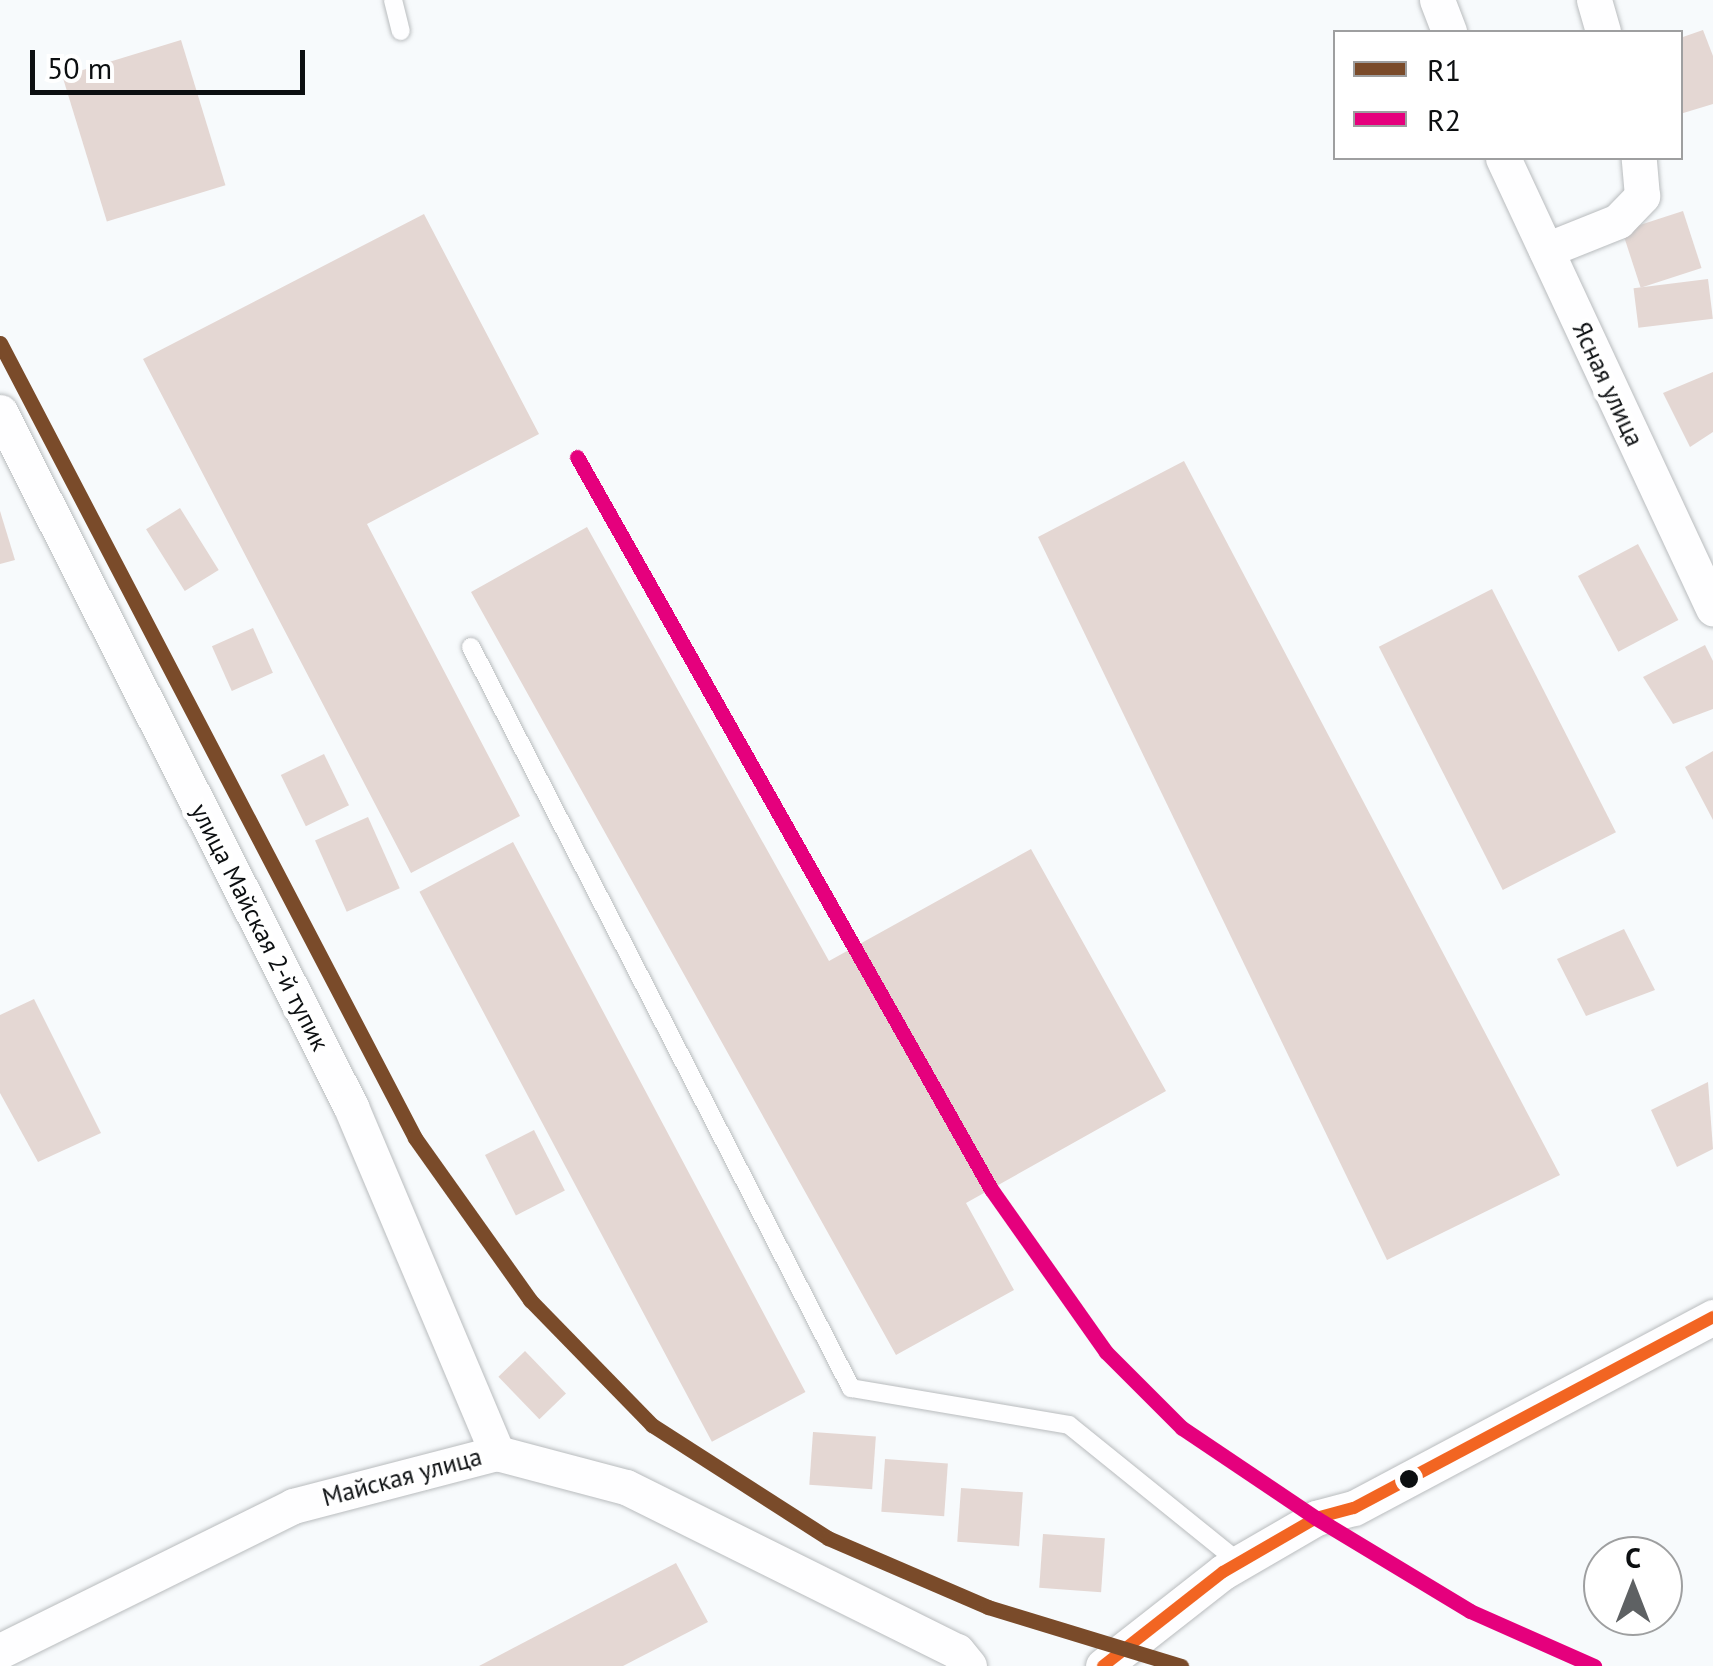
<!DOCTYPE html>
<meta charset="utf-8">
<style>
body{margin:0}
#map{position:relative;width:1713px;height:1666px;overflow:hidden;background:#f7fafc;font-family:"PT Sans",sans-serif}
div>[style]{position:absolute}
.building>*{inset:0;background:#e4d7d3;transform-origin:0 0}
.roads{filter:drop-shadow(0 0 2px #b9bcbe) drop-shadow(0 0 2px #b9bcbe)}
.lane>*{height:18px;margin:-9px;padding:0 9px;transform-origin:9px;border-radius:9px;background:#fefeff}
.street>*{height:35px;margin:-17.5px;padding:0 17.5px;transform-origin:17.5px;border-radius:17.5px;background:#fefeff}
.bus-1>*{height:12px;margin:-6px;padding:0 6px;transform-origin:6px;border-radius:6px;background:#f26522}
.rail-1>*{height:15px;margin:-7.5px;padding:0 7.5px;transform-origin:7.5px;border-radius:7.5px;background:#7a4b2a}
.rail-2>*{height:15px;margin:-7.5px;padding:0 7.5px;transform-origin:7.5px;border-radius:7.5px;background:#e5007d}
.dots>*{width:28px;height:28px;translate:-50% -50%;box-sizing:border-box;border:5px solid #fff;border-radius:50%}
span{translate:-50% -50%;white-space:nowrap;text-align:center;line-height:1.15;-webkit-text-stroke:9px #fff;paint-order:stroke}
.street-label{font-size:25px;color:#0c0f11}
.legend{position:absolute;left:1333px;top:30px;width:350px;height:130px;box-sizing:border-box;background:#fff;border:2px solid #9e9fa0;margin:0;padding:12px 18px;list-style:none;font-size:30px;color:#0c0f11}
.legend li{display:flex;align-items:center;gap:20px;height:50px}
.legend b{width:50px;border:2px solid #9e9fa0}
.north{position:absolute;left:1583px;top:1536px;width:100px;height:100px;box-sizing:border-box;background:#fff;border:2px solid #9e9fa0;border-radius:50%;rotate:0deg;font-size:28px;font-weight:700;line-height:40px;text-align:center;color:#0c0f11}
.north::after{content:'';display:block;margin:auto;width:35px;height:45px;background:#5e6163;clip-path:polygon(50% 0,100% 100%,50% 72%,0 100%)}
.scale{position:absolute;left:30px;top:50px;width:275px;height:45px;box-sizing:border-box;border:5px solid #0c0f11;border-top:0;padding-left:12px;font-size:30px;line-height:35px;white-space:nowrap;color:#0c0f11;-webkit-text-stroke:8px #fff;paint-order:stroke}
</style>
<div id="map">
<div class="building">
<div style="clip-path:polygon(1703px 30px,1713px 56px,1713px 104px,1680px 114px,1680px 38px)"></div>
<div style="left:181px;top:40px;width:152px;height:124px;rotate:73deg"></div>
<div style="left:1683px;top:211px;width:60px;height:64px;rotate:72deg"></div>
<div style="clip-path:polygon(424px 214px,539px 434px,367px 524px,520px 816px,411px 873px,143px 359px)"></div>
<div style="left:1708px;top:279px;width:40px;height:75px;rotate:83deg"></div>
<div style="clip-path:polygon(1713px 372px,1713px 432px,1690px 447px,1663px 393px)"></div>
<div style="clip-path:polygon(1184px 461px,1560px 1175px,1387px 1260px,1038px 537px)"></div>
<div style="left:180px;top:508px;width:73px;height:40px;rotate:58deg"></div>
<div style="clip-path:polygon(0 511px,15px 560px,0 564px)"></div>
<div style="clip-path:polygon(587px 527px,829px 961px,1031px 849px,1166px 1091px,966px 1203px,1014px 1290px,896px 1355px,471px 592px)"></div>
<div style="left:1638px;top:544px;width:86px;height:68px;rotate:62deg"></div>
<div style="left:1492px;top:589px;width:273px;height:127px;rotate:63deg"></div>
<div style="left:253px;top:628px;width:49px;height:45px;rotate:66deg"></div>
<div style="clip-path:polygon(1705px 645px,1713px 661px,1713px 709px,1673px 724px,1643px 677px)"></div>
<div style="clip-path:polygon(1713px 751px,1713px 820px,1685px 767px)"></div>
<div style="left:324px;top:754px;width:57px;height:48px;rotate:64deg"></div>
<div style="left:368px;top:817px;width:78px;height:58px;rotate:66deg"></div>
<div style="left:513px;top:842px;width:623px;height:106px;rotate:62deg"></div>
<div style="clip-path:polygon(1624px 929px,1655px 990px,1586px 1016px,1557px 959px)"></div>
<div style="clip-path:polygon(34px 999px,101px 1133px,38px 1162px,0 1093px,0 1015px)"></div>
<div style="clip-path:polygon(1708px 1082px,1713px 1149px,1677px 1167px,1651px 1110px)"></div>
<div style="left:534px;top:1130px;width:68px;height:55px;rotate:63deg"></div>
<div style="left:525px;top:1351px;width:59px;height:37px;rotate:46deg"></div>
<div style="left:813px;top:1432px;width:63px;height:53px;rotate:4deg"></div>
<div style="left:885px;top:1459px;width:63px;height:53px;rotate:4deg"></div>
<div style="left:961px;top:1488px;width:62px;height:54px;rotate:4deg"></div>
<div style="left:1043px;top:1534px;width:62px;height:54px;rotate:4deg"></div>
<div style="clip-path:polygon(676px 1563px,708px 1622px,623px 1666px,479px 1666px)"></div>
</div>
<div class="roads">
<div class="lane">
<div style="left:393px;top:0;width:32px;rotate:76deg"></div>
<div style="left:471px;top:647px;width:833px;rotate:62.85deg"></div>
<div style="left:851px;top:1388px;width:221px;rotate:9.6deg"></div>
<div style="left:1069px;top:1425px;width:218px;rotate:38.9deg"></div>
</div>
<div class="street">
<div style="left:1437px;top:0;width:34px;rotate:69deg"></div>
<div style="left:1594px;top:0;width:33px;rotate:74deg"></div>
<div style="left:1503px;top:158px;width:497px;rotate:65deg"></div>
<div style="left:1546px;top:250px;width:78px;rotate:-21.9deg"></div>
<div style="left:1618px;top:221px;width:35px;rotate:-46deg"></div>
<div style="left:1642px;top:196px;width:38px;rotate:-95deg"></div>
<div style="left:0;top:412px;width:779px;rotate:63.2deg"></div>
<div style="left:351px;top:1107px;width:376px;rotate:67.1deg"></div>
<div style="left:0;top:1651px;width:327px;rotate:-26.3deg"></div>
<div style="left:293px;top:1506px;width:211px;rotate:-14.6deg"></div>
<div style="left:497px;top:1453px;width:133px;rotate:14.8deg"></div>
<div style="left:626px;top:1487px;width:369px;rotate:26.4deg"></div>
<div style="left:957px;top:1651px;width:19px;rotate:51deg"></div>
<div style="left:1103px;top:1666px;width:152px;rotate:-38.1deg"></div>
<div style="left:1223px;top:1572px;width:108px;rotate:-30.1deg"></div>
<div style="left:1316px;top:1518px;width:39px;rotate:-15deg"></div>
<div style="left:1354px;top:1508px;width:407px;rotate:-28deg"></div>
</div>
</div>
<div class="bus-1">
<div style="left:1103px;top:1666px;width:152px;rotate:-38.1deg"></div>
<div style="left:1223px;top:1572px;width:108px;rotate:-30.1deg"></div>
<div style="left:1316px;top:1518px;width:39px;rotate:-15deg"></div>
<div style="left:1354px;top:1508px;width:407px;rotate:-28deg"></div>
</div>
<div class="rail-1">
<div style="left:0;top:343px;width:897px;rotate:62.43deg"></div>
<div style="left:415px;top:1138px;width:199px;rotate:54.6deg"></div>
<div style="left:530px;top:1300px;width:175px;rotate:45.7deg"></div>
<div style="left:652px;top:1425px;width:209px;rotate:32.7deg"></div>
<div style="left:828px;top:1538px;width:174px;rotate:23.3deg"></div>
<div style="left:988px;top:1607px;width:202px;rotate:17deg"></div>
</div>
<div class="rail-2">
<div style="left:577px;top:457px;width:841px;rotate:60.51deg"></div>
<div style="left:991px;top:1189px;width:199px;rotate:54.8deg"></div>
<div style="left:1106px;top:1352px;width:107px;rotate:45deg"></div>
<div style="left:1182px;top:1428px;width:161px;rotate:33.9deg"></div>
<div style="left:1316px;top:1518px;width:180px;rotate:31.1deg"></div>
<div style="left:1470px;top:1611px;width:136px;rotate:23.9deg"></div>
</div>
<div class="dots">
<div style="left:1409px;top:1479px;background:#0c0f11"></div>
</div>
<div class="street-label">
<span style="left:1608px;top:384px;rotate:65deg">Ясная улица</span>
<span style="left:260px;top:927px;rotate:63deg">улица Майская 2-й тупик</span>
<span style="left:402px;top:1477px;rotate:-15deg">Майская улица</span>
</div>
<ul class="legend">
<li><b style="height:12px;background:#7a4b2a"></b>R1</li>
<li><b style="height:12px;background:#e5007d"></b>R2</li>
</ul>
<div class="north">С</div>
<div class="scale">50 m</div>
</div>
